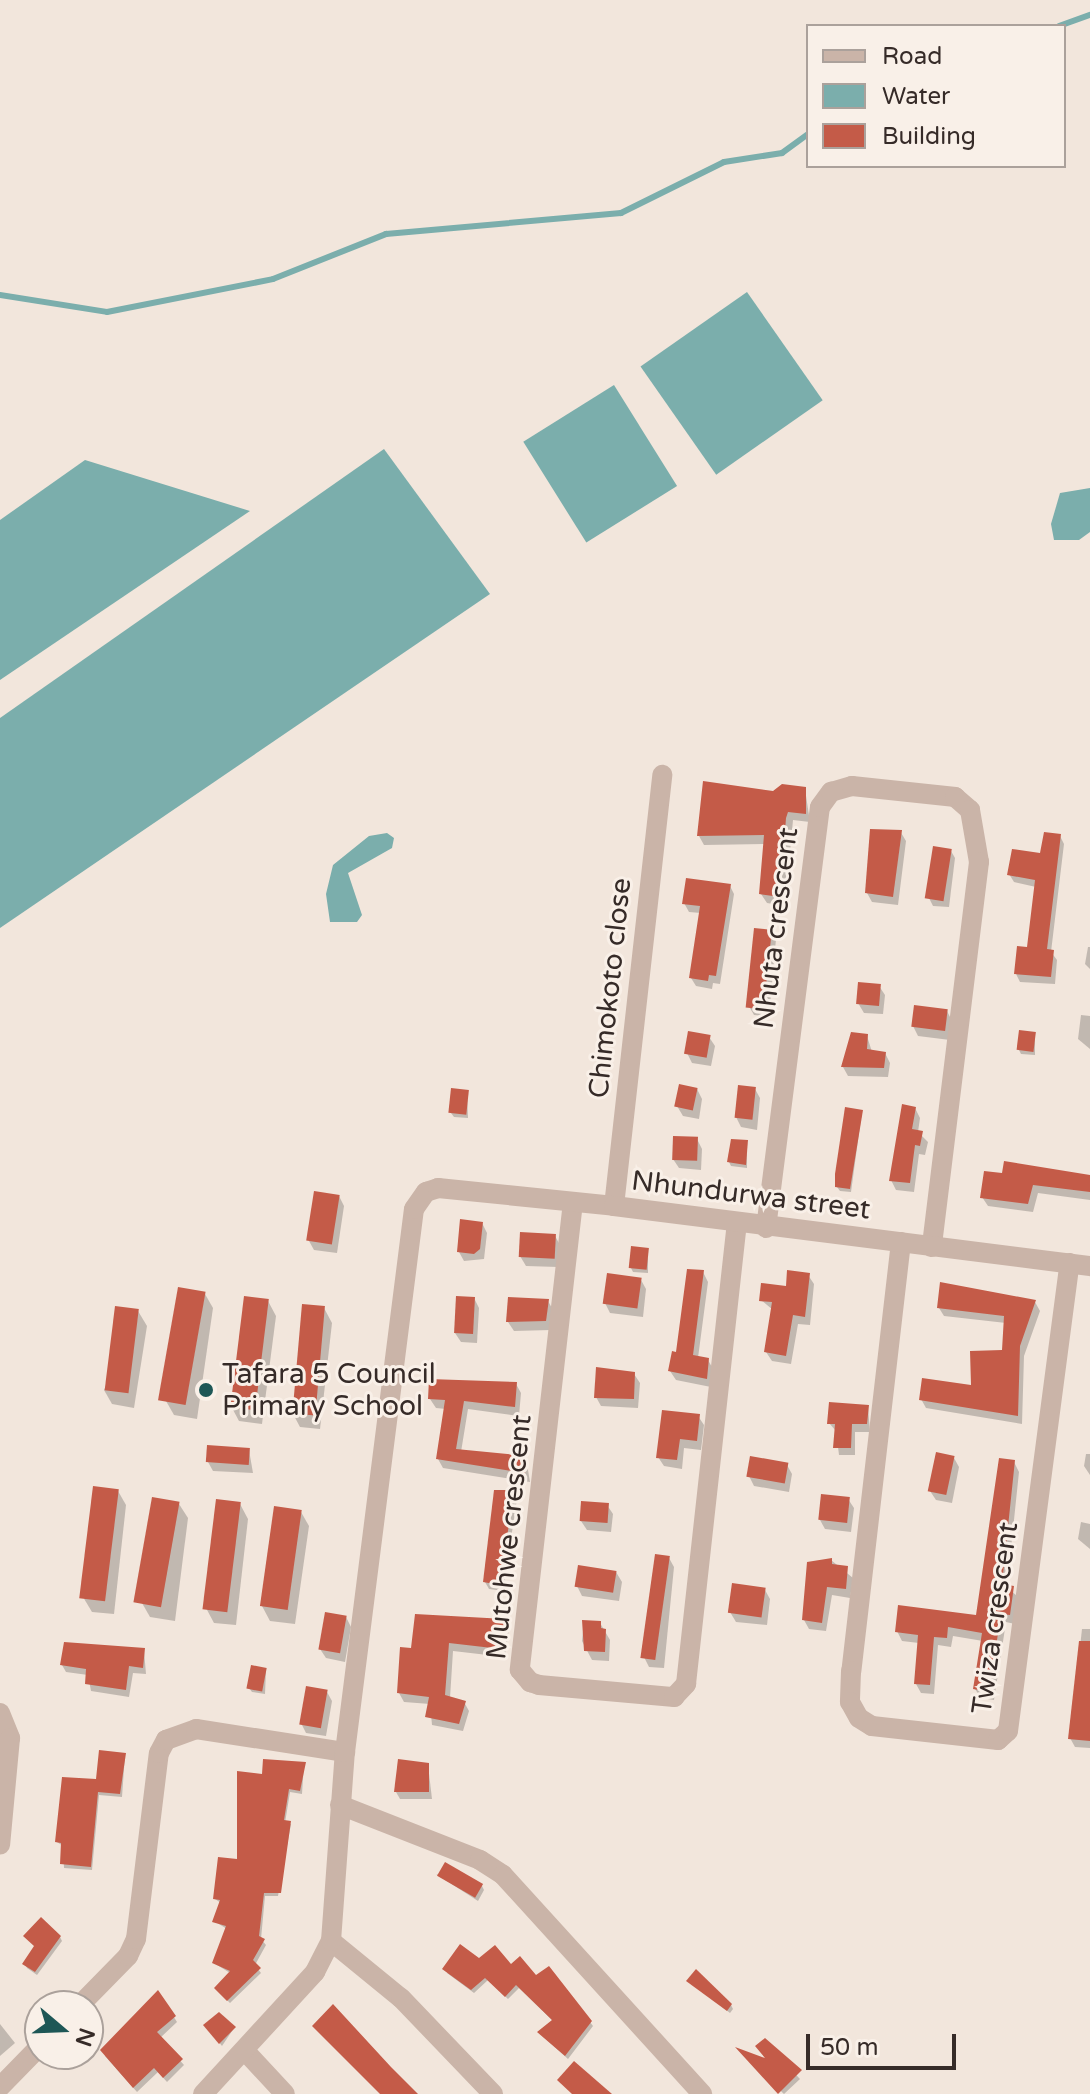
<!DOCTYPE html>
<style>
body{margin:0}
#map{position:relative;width:1090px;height:2094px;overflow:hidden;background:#f2e6dc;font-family:"Varela Round",sans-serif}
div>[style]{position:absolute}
.water>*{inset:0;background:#7baeac;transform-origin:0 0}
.shadow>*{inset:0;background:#0003}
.stream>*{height:6px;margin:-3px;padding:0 3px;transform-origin:3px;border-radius:3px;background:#7baeac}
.building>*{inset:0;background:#c45b48;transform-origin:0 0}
.minor>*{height:20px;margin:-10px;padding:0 10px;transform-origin:10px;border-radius:10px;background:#cab4a8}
.dots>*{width:22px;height:22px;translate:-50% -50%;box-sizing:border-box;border:4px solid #f9f0e8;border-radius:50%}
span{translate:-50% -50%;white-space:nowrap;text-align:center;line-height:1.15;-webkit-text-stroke:6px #f9f0e8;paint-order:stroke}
.street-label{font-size:28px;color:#362b28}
.poi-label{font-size:28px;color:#362b28}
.left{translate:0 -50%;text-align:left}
.legend{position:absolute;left:806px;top:24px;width:260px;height:144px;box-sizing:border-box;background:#f9f0e8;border:2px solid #aba19b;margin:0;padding:10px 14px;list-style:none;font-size:24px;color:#362b28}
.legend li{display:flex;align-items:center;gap:16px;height:40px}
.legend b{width:40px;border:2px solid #aba19b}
.north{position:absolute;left:24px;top:1990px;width:80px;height:80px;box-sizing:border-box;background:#f9f0e8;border:2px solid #aba19b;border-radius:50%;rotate:109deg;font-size:22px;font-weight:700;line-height:32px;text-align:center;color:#362b28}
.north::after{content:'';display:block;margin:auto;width:28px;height:36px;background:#1e5756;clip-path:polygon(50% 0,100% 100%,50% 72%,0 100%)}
.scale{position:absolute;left:806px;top:2034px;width:150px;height:36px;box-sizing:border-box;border:4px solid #362b28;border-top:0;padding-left:10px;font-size:24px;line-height:28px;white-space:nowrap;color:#362b28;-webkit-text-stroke:6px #f9f0e8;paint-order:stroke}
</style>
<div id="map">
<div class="water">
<div style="left:747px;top:292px;width:132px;height:130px;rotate:55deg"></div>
<div style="left:614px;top:385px;width:119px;height:107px;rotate:58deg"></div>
<div style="clip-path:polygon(384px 449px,490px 594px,0 928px,0 718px)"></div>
<div style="clip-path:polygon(85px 460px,250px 511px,0 680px,0 520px)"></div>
<div style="clip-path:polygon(1090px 488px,1090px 532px,1079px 540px,1054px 540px,1051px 524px,1060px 493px)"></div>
<div style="clip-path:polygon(387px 833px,394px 838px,392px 848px,348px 873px,362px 915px,357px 922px,330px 922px,326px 894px,333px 865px,369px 836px)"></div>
</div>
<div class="shadow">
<div style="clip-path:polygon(805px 789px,810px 822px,793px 820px,785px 906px,767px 903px,761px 894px,765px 844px,704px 845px,699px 836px,774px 793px)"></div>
<div style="clip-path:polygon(900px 831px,906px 841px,898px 905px,872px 902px,867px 893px)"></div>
<div style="clip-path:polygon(1060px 836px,1064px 844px,1051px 952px,1057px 960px,1055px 984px,1020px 982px,1016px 974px,1029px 949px,1036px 887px,1014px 882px,1009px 874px,1041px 855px)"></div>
<div style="clip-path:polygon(951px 851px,955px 858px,949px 907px,933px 906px,929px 898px)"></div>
<div style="clip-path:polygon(730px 886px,734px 894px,720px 984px,713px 983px,712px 989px,696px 986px,691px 978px,701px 913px,689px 912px,684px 903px)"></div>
<div style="clip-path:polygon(771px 931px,776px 939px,769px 1016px,754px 1015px,750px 1008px)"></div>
<div style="clip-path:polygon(1088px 947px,1090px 947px,1090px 969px,1085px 964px)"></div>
<div style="clip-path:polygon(879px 986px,885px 995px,883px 1014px,864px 1013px,858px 1003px)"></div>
<div style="clip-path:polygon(947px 1011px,952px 1021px,950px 1040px,918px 1036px,913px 1026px)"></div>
<div style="clip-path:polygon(1081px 1015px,1090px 1016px,1090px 1049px,1078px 1039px)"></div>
<div style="clip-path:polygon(1035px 1034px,1035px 1055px,1021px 1054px,1019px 1050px)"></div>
<div style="clip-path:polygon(867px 1036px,872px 1052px,885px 1053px,890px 1063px,888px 1077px,848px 1076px,843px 1067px)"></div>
<div style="clip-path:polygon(709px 1037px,715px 1046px,711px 1066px,692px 1063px,687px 1053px)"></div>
<div style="clip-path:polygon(697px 1089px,702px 1099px,699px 1119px,683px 1116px,677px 1106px)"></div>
<div style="clip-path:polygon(755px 1089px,760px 1098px,757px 1130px,741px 1127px,736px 1117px)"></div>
<div style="clip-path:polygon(467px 1092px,468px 1118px,454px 1117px,451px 1113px)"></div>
<div style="clip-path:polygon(915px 1108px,920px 1118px,918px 1132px,928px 1142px,925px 1155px,919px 1154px,914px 1192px,896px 1190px,891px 1180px)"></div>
<div style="clip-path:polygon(862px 1111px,851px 1192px,840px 1191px,837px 1187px)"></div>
<div style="clip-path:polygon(697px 1139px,702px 1149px,701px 1170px,679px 1168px,673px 1159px)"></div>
<div style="clip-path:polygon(747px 1142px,747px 1168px,731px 1166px,729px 1162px)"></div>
<div style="clip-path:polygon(986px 1173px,1090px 1176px,1090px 1200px,1038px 1193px,1033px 1212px,988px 1206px,982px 1197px)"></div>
<div style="clip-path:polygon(339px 1196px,344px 1206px,337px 1253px,314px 1250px,309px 1241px)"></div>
<div style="clip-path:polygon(482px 1223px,487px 1233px,484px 1259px,464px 1261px,459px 1252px)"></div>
<div style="clip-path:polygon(555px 1236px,560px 1245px,558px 1267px,526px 1266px,520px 1256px)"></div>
<div style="clip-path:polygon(648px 1250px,648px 1273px,633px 1272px,631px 1268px)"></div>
<div style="clip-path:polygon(703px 1272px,708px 1282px,698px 1358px,708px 1360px,713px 1369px,711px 1387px,676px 1380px,670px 1371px)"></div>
<div style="clip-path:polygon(808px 1275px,814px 1284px,810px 1325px,798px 1324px,791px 1364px,772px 1361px,766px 1352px,773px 1310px,761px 1300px)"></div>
<div style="clip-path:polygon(641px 1280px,646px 1289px,643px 1317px,610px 1313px,605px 1303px)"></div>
<div style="clip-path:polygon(205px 1294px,213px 1308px,197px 1419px,174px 1415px,166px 1401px)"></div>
<div style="clip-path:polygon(474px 1298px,479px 1308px,477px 1343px,461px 1342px,455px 1333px)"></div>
<div style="clip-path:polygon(268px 1301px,276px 1316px,262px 1424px,239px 1421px,231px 1406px)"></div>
<div style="clip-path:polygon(548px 1301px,553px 1310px,551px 1330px,514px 1331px,508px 1322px)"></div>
<div style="clip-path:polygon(1035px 1302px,1040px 1311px,1024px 1356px,1022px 1424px,926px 1408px,921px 1399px,973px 1387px,1004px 1352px,1006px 1323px,944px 1316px,939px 1308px)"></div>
<div style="clip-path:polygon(324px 1308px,332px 1323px,320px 1429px,300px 1427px,292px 1412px)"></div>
<div style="clip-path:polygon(138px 1311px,147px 1326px,134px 1408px,112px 1404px,104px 1390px)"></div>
<div style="clip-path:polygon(634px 1374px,640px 1383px,638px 1408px,601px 1406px,596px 1397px)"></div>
<div style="clip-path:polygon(516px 1384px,521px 1393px,519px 1416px,468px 1409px,461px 1452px,526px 1458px,530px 1482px,443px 1468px,438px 1459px,446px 1409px,436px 1408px,430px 1399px)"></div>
<div style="clip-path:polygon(868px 1407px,870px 1432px,855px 1432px,855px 1455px,839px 1455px,836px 1431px,829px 1423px)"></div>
<div style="clip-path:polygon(698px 1416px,704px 1425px,701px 1450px,684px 1448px,682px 1469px,664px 1466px,658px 1457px)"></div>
<div style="clip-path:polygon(249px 1450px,253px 1473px,213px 1471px,208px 1462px)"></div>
<div style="clip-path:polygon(1086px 1454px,1090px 1454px,1090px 1475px,1084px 1466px)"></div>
<div style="clip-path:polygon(954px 1458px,959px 1467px,952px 1503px,936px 1500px,930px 1491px)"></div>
<div style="clip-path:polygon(1014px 1462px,1019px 1472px,1007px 1587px,1018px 1597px,1015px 1624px,1006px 1622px,994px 1700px,981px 1698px,975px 1689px,983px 1641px,953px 1636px,951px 1647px,938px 1645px,934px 1694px,921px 1693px,916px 1684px,919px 1643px,902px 1641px,897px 1631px,978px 1617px)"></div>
<div style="clip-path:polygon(787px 1465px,792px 1474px,789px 1492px,754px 1486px,749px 1476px)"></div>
<div style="clip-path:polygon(118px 1491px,126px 1505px,114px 1614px,92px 1612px,83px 1597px)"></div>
<div style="clip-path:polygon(512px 1492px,517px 1499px,503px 1591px,489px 1589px,485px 1582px)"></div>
<div style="clip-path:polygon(848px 1499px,854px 1508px,851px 1532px,825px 1529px,820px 1520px)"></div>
<div style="clip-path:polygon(179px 1504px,188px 1518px,175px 1621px,150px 1617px,142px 1603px)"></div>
<div style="clip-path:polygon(240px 1504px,248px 1519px,236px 1625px,214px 1623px,206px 1608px)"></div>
<div style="clip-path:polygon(607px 1505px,613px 1514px,611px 1532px,587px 1530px,581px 1521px)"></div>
<div style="clip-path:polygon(301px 1512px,309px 1526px,295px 1624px,270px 1621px,262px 1606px)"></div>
<div style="clip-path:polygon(1081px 1522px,1090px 1524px,1090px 1549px,1078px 1539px)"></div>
<div style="clip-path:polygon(669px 1558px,674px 1567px,664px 1668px,649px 1667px,644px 1657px)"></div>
<div style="clip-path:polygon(831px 1560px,853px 1578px,850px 1598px,832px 1595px,826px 1631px,809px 1629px,804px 1620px)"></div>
<div style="clip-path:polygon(616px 1572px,622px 1582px,619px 1601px,582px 1596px,577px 1586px)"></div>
<div style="clip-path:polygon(765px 1590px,770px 1599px,767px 1625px,736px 1622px,730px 1612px)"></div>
<div style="clip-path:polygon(346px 1617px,351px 1627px,345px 1662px,326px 1658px,320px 1649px)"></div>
<div style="clip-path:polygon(504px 1621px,509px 1629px,505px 1657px,453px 1651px,450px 1698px,464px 1702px,469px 1711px,463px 1731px,432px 1725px,430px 1704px,404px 1702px,399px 1693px,412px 1650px)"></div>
<div style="clip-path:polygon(584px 1622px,600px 1623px,610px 1640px,609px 1661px,592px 1660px,582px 1641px)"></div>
<div style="clip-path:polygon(1082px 1629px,1090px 1629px,1090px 1748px,1075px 1747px,1070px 1738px)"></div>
<div style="clip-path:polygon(144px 1650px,146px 1674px,133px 1673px,129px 1697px,91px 1691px,88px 1675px,66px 1672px,62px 1665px)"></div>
<div style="clip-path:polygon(266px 1670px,265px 1694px,252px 1692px,249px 1688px)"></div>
<div style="clip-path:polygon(327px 1692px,332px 1701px,326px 1736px,306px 1733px,301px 1723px)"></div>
<div style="clip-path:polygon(125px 1755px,122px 1797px,99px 1795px,92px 1870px,64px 1868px,63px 1846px,57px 1842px,98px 1782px)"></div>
<div style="clip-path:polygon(304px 1764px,302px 1794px,290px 1792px,285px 1823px,291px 1824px,278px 1896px,265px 1896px,261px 1939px,266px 1945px,255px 1965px,261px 1973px,230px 2003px,216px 1989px,230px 1973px,214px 1963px,227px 1929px,214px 1921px,221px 1903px,215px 1899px,239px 1862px,264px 1776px)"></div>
<div style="clip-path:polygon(428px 1765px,432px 1799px,400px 1799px,396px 1792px)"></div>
<div style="clip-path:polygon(436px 1874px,482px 1886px,484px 1890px,478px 1901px)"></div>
<div style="clip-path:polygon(60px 1937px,62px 1941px,37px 1975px,27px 1968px,25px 1964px)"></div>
<div style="clip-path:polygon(480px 1960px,536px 1978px,590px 2022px,593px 2026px,568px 2059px,539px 2033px,553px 2021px,519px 1988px,508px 1999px,488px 1980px,474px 1993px,447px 1973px)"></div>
<div style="clip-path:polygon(688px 1981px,731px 2005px,733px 2009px,730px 2013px)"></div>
<div style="clip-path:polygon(158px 1992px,177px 2022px,160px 2038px,184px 2065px,167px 2082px,158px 2072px,137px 2092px,105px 2056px)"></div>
<div style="clip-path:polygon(0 2024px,15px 2043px,0 2056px)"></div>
<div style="clip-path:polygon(234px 2028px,222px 2046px,208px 2029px)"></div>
<div style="clip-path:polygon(764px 2041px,800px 2079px,784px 2094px,739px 2051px,769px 2061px)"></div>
</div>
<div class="stream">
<div style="left:1059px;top:26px;width:33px;rotate:-20deg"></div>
<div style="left:0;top:295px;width:108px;rotate:9deg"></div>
<div style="left:107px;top:312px;width:169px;rotate:-11.2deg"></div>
<div style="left:273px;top:279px;width:122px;rotate:-21.7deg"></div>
<div style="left:386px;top:234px;width:236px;rotate:-5.1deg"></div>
<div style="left:621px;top:213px;width:115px;rotate:-26.3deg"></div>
<div style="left:724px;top:162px;width:59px;rotate:-8.8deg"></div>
<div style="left:782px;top:153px;width:32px;rotate:-36deg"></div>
</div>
<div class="building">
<div style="clip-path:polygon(703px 781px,773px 791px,782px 784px,806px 787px,806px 814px,788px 812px,786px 818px,780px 897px,759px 894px,764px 835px,697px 836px)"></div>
<div style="clip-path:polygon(870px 829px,902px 830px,893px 897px,865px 893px)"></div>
<div style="clip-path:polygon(1044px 832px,1061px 834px,1047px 949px,1054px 950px,1051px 977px,1014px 974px,1017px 946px,1027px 947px,1035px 880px,1007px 875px,1012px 849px,1040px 853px)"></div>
<div style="left:933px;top:846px;width:19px;height:53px;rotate:9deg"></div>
<div style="clip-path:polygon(686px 878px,731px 884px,716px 976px,709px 975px,708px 981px,689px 978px,700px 906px,682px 904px)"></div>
<div style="left:754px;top:928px;width:18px;height:80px;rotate:6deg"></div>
<div style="left:858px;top:982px;width:23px;height:22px;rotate:5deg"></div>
<div style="left:914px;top:1005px;width:34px;height:22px;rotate:7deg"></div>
<div style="left:1019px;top:1030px;width:17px;height:20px;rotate:7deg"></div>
<div style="left:688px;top:1031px;width:23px;height:23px;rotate:10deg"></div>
<div style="clip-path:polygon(851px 1032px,868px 1034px,867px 1049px,886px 1052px,884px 1068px,841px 1067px)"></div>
<div style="left:679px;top:1084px;width:19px;height:23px;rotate:12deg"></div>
<div style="left:738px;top:1085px;width:18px;height:33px;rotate:6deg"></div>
<div style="left:451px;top:1088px;width:18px;height:25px;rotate:6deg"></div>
<div style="clip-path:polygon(902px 1104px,916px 1107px,912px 1129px,923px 1131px,920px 1146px,915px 1145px,910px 1183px,889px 1181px)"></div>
<div style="clip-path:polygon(845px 1107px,863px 1110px,850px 1189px,835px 1187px,835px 1174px)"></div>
<div style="left:673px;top:1136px;width:25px;height:24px;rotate:2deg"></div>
<div style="clip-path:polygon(731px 1139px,748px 1140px,746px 1165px,727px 1162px)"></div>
<div style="clip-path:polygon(1004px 1161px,1090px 1175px,1090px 1192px,1033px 1185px,1028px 1204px,980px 1198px,984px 1171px,1002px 1173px)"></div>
<div style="left:314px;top:1191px;width:26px;height:50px;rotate:9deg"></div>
<div style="clip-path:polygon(460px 1219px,483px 1222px,480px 1249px,474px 1254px,457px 1252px)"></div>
<div style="left:520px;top:1232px;width:36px;height:25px;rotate:3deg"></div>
<div style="left:631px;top:1246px;width:18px;height:22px;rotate:6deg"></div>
<div style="clip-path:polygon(687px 1269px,704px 1270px,693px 1355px,709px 1358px,707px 1379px,668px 1371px,672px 1351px,676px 1352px)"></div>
<div style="clip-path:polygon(787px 1270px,810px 1273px,805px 1317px,793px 1315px,786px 1356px,764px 1352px,772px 1302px,759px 1301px,761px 1283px,786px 1286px)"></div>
<div style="left:607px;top:1273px;width:35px;height:31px;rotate:8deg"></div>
<div style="clip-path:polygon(940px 1282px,1036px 1300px,1020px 1346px,1018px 1416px,919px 1400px,922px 1378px,971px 1385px,970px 1351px,1002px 1350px,1004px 1316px,937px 1308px)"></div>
<div style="left:178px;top:1287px;width:28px;height:115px;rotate:10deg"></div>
<div style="left:244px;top:1296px;width:25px;height:112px;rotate:7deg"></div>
<div style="left:456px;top:1296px;width:19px;height:37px;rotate:3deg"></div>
<div style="clip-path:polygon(508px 1297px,549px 1299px,546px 1321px,506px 1322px)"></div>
<div style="left:302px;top:1304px;width:23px;height:110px;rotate:5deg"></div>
<div style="left:115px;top:1306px;width:24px;height:85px;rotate:7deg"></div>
<div style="clip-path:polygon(596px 1367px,635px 1372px,634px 1399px,594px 1398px)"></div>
<div style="clip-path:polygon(429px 1379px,517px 1382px,515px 1407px,464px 1401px,456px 1449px,527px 1456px,525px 1473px,436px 1459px,445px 1400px,428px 1399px)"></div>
<div style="clip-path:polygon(829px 1402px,869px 1405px,867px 1424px,852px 1424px,851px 1448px,833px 1448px,835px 1424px,827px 1424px)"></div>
<div style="clip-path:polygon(662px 1410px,700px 1414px,697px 1441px,680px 1439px,677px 1460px,656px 1458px)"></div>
<div style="left:207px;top:1445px;width:43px;height:17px;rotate:4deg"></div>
<div style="left:936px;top:1452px;width:19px;height:40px;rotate:12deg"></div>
<div style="left:750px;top:1456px;width:39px;height:21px;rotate:10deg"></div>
<div style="clip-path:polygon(999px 1458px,1015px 1460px,1002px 1584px,1014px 1586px,1010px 1615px,1001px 1614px,989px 1692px,973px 1689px,982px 1633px,948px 1627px,947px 1638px,934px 1637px,930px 1685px,914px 1684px,918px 1635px,895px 1632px,898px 1605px,976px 1615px)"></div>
<div style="left:93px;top:1486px;width:26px;height:113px;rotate:7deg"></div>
<div style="clip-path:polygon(494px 1490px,514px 1490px,500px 1585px,483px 1582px)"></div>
<div style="left:821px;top:1494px;width:29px;height:26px;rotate:6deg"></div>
<div style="left:152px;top:1497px;width:28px;height:107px;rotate:10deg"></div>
<div style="left:216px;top:1499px;width:25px;height:111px;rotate:7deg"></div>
<div style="left:581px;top:1501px;width:28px;height:20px;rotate:4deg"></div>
<div style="left:274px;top:1506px;width:28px;height:101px;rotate:8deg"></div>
<div style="left:655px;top:1554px;width:15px;height:105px;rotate:8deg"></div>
<div style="clip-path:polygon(832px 1558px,832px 1564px,848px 1566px,846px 1589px,827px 1587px,822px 1623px,802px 1620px,807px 1562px)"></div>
<div style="left:578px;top:1565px;width:39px;height:22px;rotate:9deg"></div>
<div style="left:732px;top:1583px;width:34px;height:30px;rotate:8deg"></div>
<div style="left:325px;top:1612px;width:22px;height:38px;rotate:10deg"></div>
<div style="clip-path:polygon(415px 1614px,505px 1619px,501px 1649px,449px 1643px,445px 1695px,466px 1701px,459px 1724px,425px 1717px,429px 1697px,397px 1693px,400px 1647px,411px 1648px)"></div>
<div style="clip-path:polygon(582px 1620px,601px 1621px,601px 1628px,606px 1629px,605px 1652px,584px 1651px)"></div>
<div style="clip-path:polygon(1079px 1641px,1090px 1641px,1090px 1741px,1068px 1739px)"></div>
<div style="clip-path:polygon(64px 1642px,145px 1648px,143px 1668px,129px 1666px,126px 1690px,85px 1684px,86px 1669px,60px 1665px)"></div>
<div style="left:251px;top:1665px;width:16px;height:24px;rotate:11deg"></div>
<div style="left:306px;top:1686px;width:22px;height:39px;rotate:10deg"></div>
<div style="clip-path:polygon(99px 1750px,126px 1753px,120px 1794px,98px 1792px,91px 1867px,60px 1864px,61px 1843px,55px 1842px,62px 1777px,96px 1779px)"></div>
<div style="clip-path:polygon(263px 1759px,306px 1762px,300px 1791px,289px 1789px,284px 1820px,291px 1821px,281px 1893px,264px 1893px,259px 1936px,265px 1939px,253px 1960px,261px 1968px,227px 2001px,214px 1988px,230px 1971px,212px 1963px,226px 1926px,212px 1922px,220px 1900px,213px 1899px,218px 1857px,237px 1859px,237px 1771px,262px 1774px)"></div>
<div style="clip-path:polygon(398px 1759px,429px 1763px,429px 1792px,394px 1792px)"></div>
<div style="left:445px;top:1862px;width:44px;height:16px;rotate:30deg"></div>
<div style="clip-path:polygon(41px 1917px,61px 1936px,35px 1972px,22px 1964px,34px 1946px,23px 1936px)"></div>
<div style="clip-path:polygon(460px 1944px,479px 1958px,495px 1945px,511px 1964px,520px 1956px,536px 1975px,549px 1966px,592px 2021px,565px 2056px,537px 2032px,552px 2020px,516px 1985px,505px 1997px,485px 1978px,471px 1990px,442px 1969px)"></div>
<div style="clip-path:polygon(696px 1969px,732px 2004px,727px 2011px,686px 1981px)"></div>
<div style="clip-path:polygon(158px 1990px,176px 2016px,157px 2032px,183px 2059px,163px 2078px,154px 2068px,133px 2088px,100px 2050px)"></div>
<div style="clip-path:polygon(333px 2004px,391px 2067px,418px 2094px,380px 2094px,312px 2026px)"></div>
<div style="clip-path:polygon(219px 2012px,236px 2027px,219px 2044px,203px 2025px)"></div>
<div style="clip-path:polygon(765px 2038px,802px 2070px,778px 2094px,735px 2047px,765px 2058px,755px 2046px)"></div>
<div style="clip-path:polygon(574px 2061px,612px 2094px,572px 2094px,557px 2080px)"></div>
</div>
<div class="minor">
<div style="left:573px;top:1202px;width:471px;rotate:96.5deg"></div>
<div style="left:520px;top:1670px;width:16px;rotate:50deg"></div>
<div style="left:530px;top:1682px;width:9px;rotate:18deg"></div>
<div style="left:539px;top:1685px;width:136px;rotate:5.1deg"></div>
<div style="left:674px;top:1697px;width:18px;rotate:-47deg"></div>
<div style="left:686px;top:1684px;width:463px;rotate:-83.7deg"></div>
<div style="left:614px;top:1206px;width:434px;rotate:-83.6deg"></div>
<div style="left:766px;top:1228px;width:424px;rotate:-82.7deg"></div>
<div style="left:820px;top:807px;width:19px;rotate:-54deg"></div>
<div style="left:831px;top:792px;width:22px;rotate:-16deg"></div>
<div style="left:852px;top:786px;width:104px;rotate:6.1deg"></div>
<div style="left:955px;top:797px;width:20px;rotate:41deg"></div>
<div style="left:970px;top:810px;width:53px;rotate:80.2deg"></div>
<div style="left:979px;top:862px;width:388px;rotate:97deg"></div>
<div style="left:901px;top:1242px;width:432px;rotate:96.6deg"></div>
<div style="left:851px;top:1671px;width:31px;rotate:92deg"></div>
<div style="left:850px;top:1702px;width:18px;rotate:61deg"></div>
<div style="left:859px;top:1718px;width:15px;rotate:32deg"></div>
<div style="left:872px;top:1726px;width:127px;rotate:6.3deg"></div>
<div style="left:998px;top:1740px;width:13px;rotate:-42deg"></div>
<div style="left:1008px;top:1731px;width:472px;rotate:-82.5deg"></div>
<div style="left:0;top:1713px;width:27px;rotate:68deg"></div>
<div style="left:10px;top:1738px;width:107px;rotate:95.3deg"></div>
<div style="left:340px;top:1805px;width:150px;rotate:21.4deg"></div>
<div style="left:480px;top:1860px;width:27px;rotate:33deg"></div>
<div style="left:503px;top:1875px;width:296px;rotate:47.7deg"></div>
<div style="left:331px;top:1941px;width:90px;rotate:39.2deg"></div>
<div style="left:401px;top:1998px;width:133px;rotate:46.2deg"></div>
<div style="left:79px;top:2006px;width:70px;rotate:-45.6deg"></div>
<div style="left:128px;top:1956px;width:19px;rotate:-65deg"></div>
<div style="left:136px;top:1939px;width:187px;rotate:-83deg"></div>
<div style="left:159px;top:1753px;width:15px;rotate:-62deg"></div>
<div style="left:166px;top:1740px;width:32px;rotate:-20deg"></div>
<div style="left:196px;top:1729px;width:151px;rotate:8.8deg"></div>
<div style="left:246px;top:2052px;width:57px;rotate:47.1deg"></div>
<div style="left:0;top:2087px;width:57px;rotate:-45.7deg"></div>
<div style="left:203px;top:2094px;width:166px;rotate:-47.4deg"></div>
<div style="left:315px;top:1972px;width:35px;rotate:-63deg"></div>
<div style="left:331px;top:1941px;width:190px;rotate:-85.8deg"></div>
<div style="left:345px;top:1752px;width:547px;rotate:-82.76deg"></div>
<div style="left:414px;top:1209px;width:21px;rotate:-55deg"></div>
<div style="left:426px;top:1192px;width:13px;rotate:-18deg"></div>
<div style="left:438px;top:1188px;width:177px;rotate:5.8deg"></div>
<div style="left:614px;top:1206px;width:480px;rotate:7.2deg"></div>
</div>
<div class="dots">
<div style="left:206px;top:1390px;background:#1e5756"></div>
</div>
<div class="street-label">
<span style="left:776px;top:928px;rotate:-83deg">Nhuta crescent</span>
<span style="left:610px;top:988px;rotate:-84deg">Chimokoto close</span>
<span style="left:751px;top:1195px;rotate:7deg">Nhundurwa street</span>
<span style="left:509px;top:1537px;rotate:-84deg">Mutohwe crescent</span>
<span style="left:995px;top:1618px;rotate:-82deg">Twiza crescent</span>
</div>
<div class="poi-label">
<span class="left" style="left:222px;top:1390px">Tafara 5 Council<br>Primary School</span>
</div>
<ul class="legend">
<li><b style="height:10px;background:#cab4a8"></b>Road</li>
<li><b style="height:22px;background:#7baeac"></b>Water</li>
<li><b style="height:22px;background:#c45b48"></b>Building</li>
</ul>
<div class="north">N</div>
<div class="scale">50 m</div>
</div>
